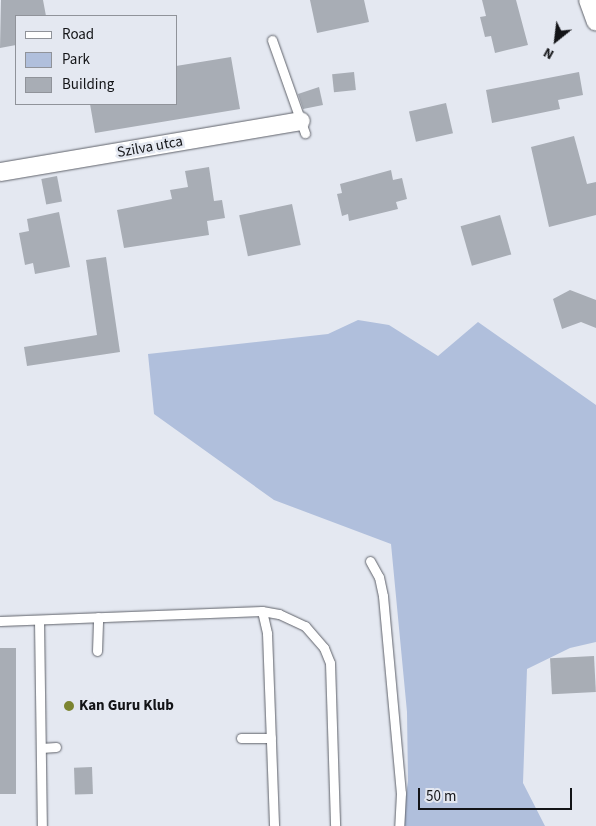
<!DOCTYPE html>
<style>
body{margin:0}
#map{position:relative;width:596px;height:826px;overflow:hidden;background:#e4e8f1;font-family:"Source Sans 3",sans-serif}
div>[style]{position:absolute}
.green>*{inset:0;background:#b0bfdc}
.building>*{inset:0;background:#a8adb5;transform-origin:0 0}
.roads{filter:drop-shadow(0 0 1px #5f626a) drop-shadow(0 0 1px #5f626a)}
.service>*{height:9px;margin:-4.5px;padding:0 4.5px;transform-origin:4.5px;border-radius:4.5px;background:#fff}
.minor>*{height:18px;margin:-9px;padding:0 9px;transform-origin:9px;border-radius:9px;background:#fff}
.dots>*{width:14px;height:14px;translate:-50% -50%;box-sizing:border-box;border:2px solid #e4e8f1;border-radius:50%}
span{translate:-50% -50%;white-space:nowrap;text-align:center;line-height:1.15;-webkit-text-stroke:5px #e4e8f1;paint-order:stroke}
.street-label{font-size:15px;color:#131417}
.poi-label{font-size:15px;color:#131417;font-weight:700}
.left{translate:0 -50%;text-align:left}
.legend{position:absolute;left:15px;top:15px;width:162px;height:90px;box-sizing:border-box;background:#e4e8f1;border:1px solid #90939a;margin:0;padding:6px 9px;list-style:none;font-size:15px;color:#131417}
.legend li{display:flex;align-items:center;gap:10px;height:25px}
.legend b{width:25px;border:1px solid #90939a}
.north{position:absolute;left:531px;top:15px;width:50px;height:50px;-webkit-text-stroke:4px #e4e8f1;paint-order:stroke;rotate:209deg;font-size:14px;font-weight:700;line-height:20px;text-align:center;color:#131417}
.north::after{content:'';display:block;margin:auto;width:18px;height:22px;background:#131417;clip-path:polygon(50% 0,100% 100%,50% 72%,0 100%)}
.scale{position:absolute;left:418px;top:788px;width:154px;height:22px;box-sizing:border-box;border:2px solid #131417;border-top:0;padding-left:6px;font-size:15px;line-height:18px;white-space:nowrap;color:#131417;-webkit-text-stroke:4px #e4e8f1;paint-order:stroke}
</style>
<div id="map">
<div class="green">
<div style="clip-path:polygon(358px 320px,389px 325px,438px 356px,478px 322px,596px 405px,596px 642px,570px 648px,527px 669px,523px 783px,545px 826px,402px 826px,408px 781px,407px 712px,391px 544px,274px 500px,154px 414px,148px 354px,328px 334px)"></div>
</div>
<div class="building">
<div style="clip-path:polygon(1px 0,43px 0,46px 16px,16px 16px,16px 45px,0 48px)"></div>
<div style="clip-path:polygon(310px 0,364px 0,369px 22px,317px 33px)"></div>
<div style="clip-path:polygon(482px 0,516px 0,528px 45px,495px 53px,491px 36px,485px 37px,480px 17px,486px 16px)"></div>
<div style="clip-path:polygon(231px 57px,240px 109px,95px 133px,90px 104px,176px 104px,176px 66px)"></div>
<div style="left:354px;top:72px;width:18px;height:22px;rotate:84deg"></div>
<div style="clip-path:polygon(579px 72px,583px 95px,558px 100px,560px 109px,492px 123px,486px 90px)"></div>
<div style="clip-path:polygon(319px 87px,323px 105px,303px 109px,298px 94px)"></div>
<div style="left:446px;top:103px;width:31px;height:38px;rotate:77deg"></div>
<div style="clip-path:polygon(574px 136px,587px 184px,596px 182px,596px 215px,549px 227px,531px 147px)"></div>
<div style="clip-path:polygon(209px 167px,214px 201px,222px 200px,225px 218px,207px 221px,209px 235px,124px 248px,117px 210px,172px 199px,170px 190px,188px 187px,185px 171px)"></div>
<div style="clip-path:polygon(391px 170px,393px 180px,402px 178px,407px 199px,396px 202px,398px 209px,349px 221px,348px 214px,342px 216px,337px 194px,342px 193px,340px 184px)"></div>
<div style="left:57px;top:176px;width:26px;height:16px;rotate:79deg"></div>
<div style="left:292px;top:204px;width:42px;height:54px;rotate:78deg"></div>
<div style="clip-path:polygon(59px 212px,70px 267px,35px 274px,33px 263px,25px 265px,19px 233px,29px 231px,27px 219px)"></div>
<div style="left:500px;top:215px;width:41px;height:41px;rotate:74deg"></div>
<div style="clip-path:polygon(106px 257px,120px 352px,27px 366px,24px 347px,97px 335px,86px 260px)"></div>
<div style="clip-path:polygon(570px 290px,596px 300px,596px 328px,581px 322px,562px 329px,553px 299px)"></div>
<div style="left:0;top:648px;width:16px;height:146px"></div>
<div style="left:594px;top:656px;width:36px;height:44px;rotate:87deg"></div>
<div style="left:92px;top:767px;width:27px;height:18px;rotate:88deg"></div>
</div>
<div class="roads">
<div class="service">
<div style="left:272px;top:40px;width:99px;rotate:70.5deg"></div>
<div style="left:370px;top:561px;width:18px;rotate:61deg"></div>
<div style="left:379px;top:577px;width:19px;rotate:78deg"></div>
<div style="left:383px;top:596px;width:198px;rotate:84.8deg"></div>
<div style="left:401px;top:793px;width:33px;rotate:93deg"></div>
<div style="left:262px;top:611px;width:23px;rotate:77deg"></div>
<div style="left:267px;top:633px;width:193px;rotate:87.9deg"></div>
<div style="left:39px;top:620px;width:206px;rotate:89.2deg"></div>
<div style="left:0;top:621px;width:262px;rotate:-2.2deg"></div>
<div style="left:262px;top:611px;width:17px;rotate:10deg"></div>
<div style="left:279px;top:614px;width:29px;rotate:25deg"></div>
<div style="left:305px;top:626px;width:29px;rotate:49deg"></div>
<div style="left:324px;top:648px;width:16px;rotate:68deg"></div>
<div style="left:330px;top:663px;width:163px;rotate:88.2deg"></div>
<div style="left:97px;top:651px;width:34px;rotate:-88deg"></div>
<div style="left:241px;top:738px;width:30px"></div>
<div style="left:41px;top:748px;width:15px;rotate:-4deg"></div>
</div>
<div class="minor">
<div style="left:588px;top:0;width:23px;rotate:70deg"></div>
<div style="left:0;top:172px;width:305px;rotate:-9.6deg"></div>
</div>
</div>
<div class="dots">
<div style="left:69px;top:706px;background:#7c8531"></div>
</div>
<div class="street-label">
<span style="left:150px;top:147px;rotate:-10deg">Szilva utca</span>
</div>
<div class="poi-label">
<span class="left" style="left:79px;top:706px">Kan Guru Klub</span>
</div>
<ul class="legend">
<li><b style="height:6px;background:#fff"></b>Road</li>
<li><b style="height:14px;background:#b0bfdc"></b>Park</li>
<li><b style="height:14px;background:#a8adb5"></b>Building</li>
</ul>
<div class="north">N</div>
<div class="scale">50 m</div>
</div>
